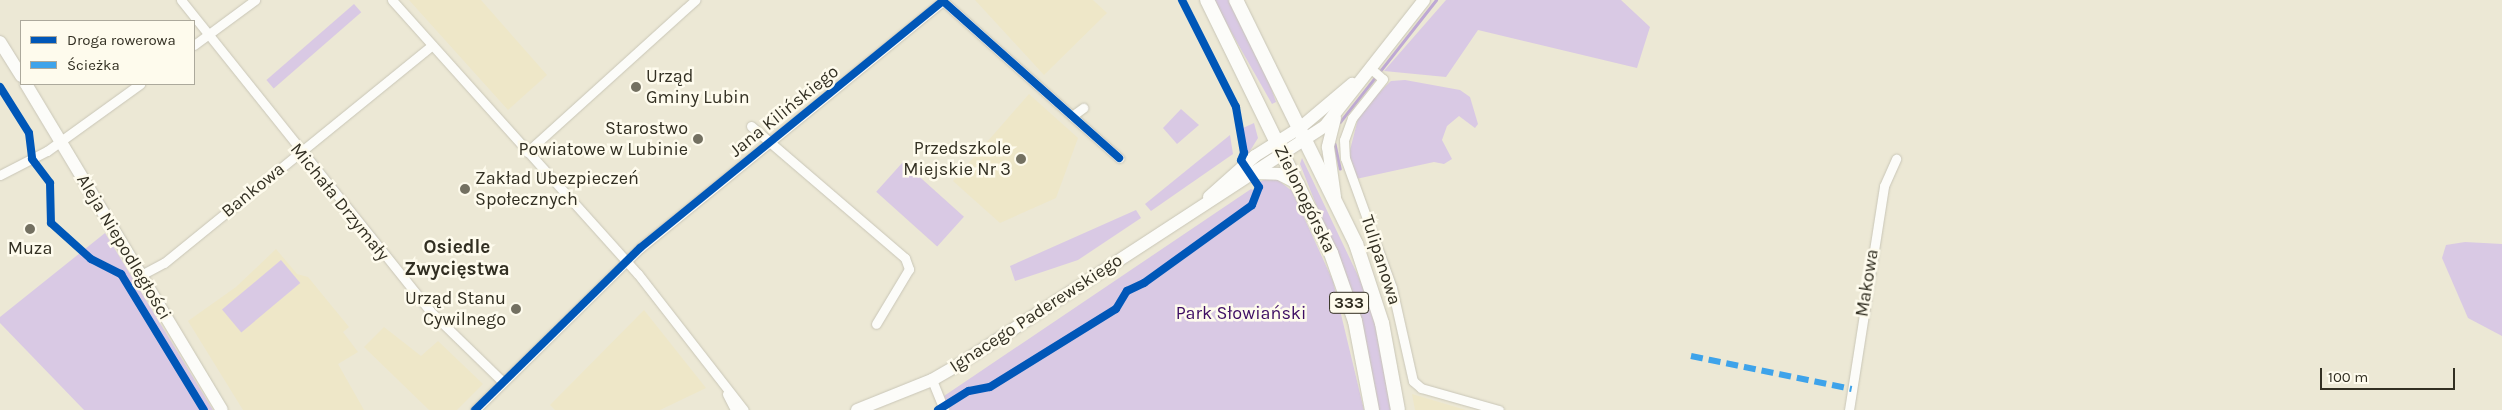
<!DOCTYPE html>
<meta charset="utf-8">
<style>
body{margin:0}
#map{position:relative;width:2502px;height:410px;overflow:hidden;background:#ece8d5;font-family:Karla,sans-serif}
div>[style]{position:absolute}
.built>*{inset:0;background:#eee7c8}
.green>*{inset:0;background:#d9c9e4;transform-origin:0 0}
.stream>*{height:2.5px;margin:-1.25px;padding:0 1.25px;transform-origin:1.25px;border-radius:1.25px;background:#bea8d4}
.roads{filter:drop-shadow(0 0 1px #c9c6b7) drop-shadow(0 0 1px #c9c6b7)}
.street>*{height:9px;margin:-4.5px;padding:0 4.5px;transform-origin:4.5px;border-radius:4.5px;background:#fcfcf9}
.secondary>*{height:12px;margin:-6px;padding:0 6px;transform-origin:6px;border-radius:6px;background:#fcfcf9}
.primary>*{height:14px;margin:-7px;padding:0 7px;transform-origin:7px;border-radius:7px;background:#fcfcf9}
.quiet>*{height:6px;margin-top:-3px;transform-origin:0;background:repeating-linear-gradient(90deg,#3ea3ea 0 12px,transparent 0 18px)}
.cycleway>*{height:8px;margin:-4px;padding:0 4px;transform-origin:4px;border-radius:4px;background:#0057b8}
.dots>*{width:14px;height:14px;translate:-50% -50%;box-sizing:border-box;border:2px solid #fefbed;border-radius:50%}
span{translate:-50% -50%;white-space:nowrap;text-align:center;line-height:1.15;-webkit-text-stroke:5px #fefbed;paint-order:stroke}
.shield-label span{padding:1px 4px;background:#fefbed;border:1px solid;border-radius:4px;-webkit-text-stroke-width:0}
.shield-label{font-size:16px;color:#322f22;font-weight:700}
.poi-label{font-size:18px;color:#322f22}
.left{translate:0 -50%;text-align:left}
.right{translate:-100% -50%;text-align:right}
.street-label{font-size:18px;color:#322f22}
.park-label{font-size:18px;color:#3d0d63}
.neighbourhood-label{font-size:19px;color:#322f22;font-weight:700}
.legend{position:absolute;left:20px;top:20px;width:175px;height:65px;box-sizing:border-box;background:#fefbed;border:1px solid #aca99c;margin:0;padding:6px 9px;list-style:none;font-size:15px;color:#322f22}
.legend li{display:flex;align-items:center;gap:10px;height:25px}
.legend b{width:25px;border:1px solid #aca99c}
.scale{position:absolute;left:2320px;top:368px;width:135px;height:22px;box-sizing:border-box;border:2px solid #322f22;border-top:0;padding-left:6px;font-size:15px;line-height:18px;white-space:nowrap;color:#322f22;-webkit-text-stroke:4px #fefbed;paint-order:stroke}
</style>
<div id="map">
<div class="built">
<div style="clip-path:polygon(409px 0,481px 0,547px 75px,508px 110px)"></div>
<div style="clip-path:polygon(975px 0,1093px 0,1107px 13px,1044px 75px)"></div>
<div style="clip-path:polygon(1029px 94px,1078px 138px,1056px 198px,1000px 223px,953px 181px)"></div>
<div style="clip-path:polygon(276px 249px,297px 274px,308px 277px,349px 327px,343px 332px,358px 352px,338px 364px,364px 410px,243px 410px,188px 321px,236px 287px)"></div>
<div style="clip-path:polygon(644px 310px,706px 388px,660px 410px,555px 410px,550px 405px)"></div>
<div style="clip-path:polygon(384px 327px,421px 356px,438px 341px,483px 384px,457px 410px,429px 410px,364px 347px)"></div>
<div style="clip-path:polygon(1412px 394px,1466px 410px,1415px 410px)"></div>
</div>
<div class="green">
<div style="clip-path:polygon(1213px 0,1231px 0,1265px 70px,1276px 102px,1272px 104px)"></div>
<div style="clip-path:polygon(1446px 0,1621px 0,1650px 27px,1637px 68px,1478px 30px,1446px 77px,1384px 71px)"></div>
<div style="left:354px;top:4px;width:11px;height:116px;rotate:49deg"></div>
<div style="clip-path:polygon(1405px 80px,1460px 90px,1470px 97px,1478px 124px,1475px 128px,1459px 116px,1447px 126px,1442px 140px,1452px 159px,1444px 164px,1434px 162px,1356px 179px,1349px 154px,1360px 111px,1391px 81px)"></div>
<div style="clip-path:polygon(1181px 109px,1199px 125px,1177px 144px,1163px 128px)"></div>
<div style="clip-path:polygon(1254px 123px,1258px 138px,1245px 159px,1243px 128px)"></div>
<div style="clip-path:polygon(1230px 135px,1233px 154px,1151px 211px,1145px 204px)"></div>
<div style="clip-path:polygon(1302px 158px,1371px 303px,1393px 410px,1378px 410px,1355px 303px,1300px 164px)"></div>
<div style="left:903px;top:162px;width:82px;height:40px;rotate:42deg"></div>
<div style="clip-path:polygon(1266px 179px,1278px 180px,1292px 191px,1333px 281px,1364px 410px,950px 410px,944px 396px,1251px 189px,1260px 193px,1259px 182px)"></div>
<div style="clip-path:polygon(1136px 210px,1141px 218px,1078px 260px,1015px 281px,1010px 266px)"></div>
<div style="clip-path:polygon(105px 233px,213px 410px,84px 410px,0 323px,0 317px)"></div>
<div style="clip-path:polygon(2465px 242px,2502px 244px,2502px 336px,2468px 318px,2442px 258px,2446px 245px)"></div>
<div style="left:281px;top:260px;width:30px;height:77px;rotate:50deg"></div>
</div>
<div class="stream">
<div style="left:1340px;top:122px;width:155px;rotate:-51.8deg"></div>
<div style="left:1335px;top:144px;width:25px;rotate:78deg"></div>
</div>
<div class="roads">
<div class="street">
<div style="left:181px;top:0;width:397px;rotate:51.3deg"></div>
<div style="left:429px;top:310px;width:103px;rotate:44.2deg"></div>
<div style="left:392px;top:0;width:368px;rotate:48.1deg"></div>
<div style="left:638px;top:274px;width:172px;rotate:52.1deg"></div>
<div style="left:194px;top:45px;width:76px;rotate:-36.4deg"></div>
<div style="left:1369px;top:67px;width:18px;rotate:41deg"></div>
<div style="left:1383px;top:79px;width:50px;rotate:128.5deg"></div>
<div style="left:1352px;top:118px;width:23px;rotate:110deg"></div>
<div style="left:1344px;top:140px;width:18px;rotate:87deg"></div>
<div style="left:1345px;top:158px;width:138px;rotate:70.1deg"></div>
<div style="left:1392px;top:288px;width:95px;rotate:77.3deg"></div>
<div style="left:1413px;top:381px;width:11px;rotate:41deg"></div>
<div style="left:1421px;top:388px;width:81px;rotate:15.8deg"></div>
<div style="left:1072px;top:116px;width:14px;rotate:-36deg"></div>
<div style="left:751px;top:126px;width:203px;rotate:40.6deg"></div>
<div style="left:905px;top:258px;width:12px;rotate:70deg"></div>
<div style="left:909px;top:269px;width:64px;rotate:121deg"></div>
<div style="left:527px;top:152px;width:227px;rotate:-42.1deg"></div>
<div style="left:0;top:175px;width:53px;rotate:-27.1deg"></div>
<div style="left:47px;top:151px;width:115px;rotate:-35.8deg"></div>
<div style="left:141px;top:275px;width:26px;rotate:-28deg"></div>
<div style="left:164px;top:263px;width:345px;rotate:-39.1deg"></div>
<div style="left:932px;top:380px;width:32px;rotate:68deg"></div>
<div style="left:727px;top:394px;width:18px;rotate:63deg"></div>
<div style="left:475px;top:410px;width:231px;rotate:-44.5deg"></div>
<div style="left:640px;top:248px;width:391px;rotate:-39.2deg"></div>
<div style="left:943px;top:1px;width:236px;rotate:41.7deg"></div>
<div style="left:1849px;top:410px;width:227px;rotate:-81.1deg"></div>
<div style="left:1884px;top:186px;width:30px;rotate:-66deg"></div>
</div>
<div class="secondary">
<div style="left:0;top:42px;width:40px;rotate:58deg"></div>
<div style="left:26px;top:84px;width:380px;rotate:59deg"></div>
<div style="left:1335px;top:118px;width:30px;rotate:104deg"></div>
<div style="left:1328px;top:147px;width:50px;rotate:82deg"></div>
<div style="left:1254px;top:173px;width:25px;rotate:2deg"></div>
<div style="left:1279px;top:174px;width:22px;rotate:27deg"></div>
<div style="left:1209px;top:197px;width:62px;rotate:-41.7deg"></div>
<div style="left:1255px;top:156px;width:54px;rotate:-32.2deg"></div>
<div style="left:1301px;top:127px;width:67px;rotate:-40.1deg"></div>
<div style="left:857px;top:410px;width:81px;rotate:-21.8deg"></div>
<div style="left:932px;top:380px;width:39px;rotate:-30deg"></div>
<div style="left:966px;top:360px;width:429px;rotate:-33.1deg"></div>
<div style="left:1325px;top:126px;width:160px;rotate:-51.8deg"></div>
</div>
<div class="primary">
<div style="left:1207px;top:0;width:282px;rotate:63.9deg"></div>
<div style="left:1331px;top:253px;width:72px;rotate:70.6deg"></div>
<div style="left:1355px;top:321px;width:91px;rotate:79.2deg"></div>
<div style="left:1236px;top:0;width:272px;rotate:63.8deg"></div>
<div style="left:1356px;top:244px;width:83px;rotate:71.8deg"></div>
<div style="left:1382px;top:323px;width:88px;rotate:79.6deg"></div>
</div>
</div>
<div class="quiet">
<div style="left:1691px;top:356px;width:164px;rotate:11.6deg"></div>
</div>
<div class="cycleway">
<div style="left:0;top:87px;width:54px;rotate:57.8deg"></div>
<div style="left:29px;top:133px;width:26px;rotate:83deg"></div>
<div style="left:32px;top:159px;width:30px;rotate:53deg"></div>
<div style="left:50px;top:183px;width:40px;rotate:88.6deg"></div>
<div style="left:51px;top:223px;width:54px;rotate:42deg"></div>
<div style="left:91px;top:259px;width:34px;rotate:27deg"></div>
<div style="left:121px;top:274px;width:159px;rotate:58.6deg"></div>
<div style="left:475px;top:410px;width:231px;rotate:-44.5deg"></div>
<div style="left:640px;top:248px;width:391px;rotate:-39.2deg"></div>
<div style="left:943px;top:1px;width:236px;rotate:41.7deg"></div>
<div style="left:938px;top:410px;width:36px;rotate:-32deg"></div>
<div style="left:969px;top:391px;width:21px;rotate:-11deg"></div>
<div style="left:990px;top:387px;width:148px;rotate:-31.8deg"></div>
<div style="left:1116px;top:309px;width:21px;rotate:-59deg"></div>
<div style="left:1127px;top:291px;width:19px;rotate:-25deg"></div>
<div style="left:1144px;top:283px;width:133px;rotate:-35.8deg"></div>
<div style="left:1252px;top:205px;width:19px;rotate:-69deg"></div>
<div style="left:1259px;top:187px;width:32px;rotate:-124deg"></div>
<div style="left:1241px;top:160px;width:8px;rotate:-67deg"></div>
<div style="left:1244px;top:153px;width:47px;rotate:-99.9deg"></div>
<div style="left:1236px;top:107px;width:120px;rotate:-116.8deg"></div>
</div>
<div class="dots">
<div style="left:636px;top:87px;background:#737061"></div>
<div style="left:698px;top:139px;background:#737061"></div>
<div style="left:1021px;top:159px;background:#737061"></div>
<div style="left:465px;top:189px;background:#737061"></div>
<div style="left:30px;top:229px;background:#737061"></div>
<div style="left:516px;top:309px;background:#737061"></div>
</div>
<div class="shield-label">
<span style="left:1349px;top:303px">333</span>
</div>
<div class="poi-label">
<span class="left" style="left:646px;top:87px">Urząd<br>Gminy Lubin</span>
<span class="right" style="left:688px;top:139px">Starostwo<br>Powiatowe w Lubinie</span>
<span class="right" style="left:1011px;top:159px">Przedszkole<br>Miejskie Nr 3</span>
<span class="left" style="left:475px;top:189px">Zakład Ubezpieczeń<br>Społecznych</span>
<span style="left:30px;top:248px">Muza</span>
<span class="right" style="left:506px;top:309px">Urząd Stanu<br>Cywilnego</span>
</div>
<div class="street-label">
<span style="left:784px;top:111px;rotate:-39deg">Jana Kilińskiego</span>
<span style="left:253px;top:190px;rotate:-39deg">Bankowa</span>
<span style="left:1305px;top:199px;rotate:64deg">Zielonogórska</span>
<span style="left:340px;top:202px;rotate:51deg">Michała Drzymały</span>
<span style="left:124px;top:247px;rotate:59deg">Aleja Niepodległości</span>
<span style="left:1381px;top:260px;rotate:72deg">Tulipanowa</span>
<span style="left:1867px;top:283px;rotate:-81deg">Makowa</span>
<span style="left:1036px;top:313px;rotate:-33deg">Ignacego Paderewskiego</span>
</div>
<div class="park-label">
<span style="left:1241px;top:313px">Park Słowiański</span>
</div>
<div class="neighbourhood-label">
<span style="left:457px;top:259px">Osiedle<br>Zwycięstwa</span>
</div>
<ul class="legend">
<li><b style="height:6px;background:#0057b8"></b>Droga rowerowa</li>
<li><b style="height:6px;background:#3ea3ea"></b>Ścieżka</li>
</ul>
<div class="scale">100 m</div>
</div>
